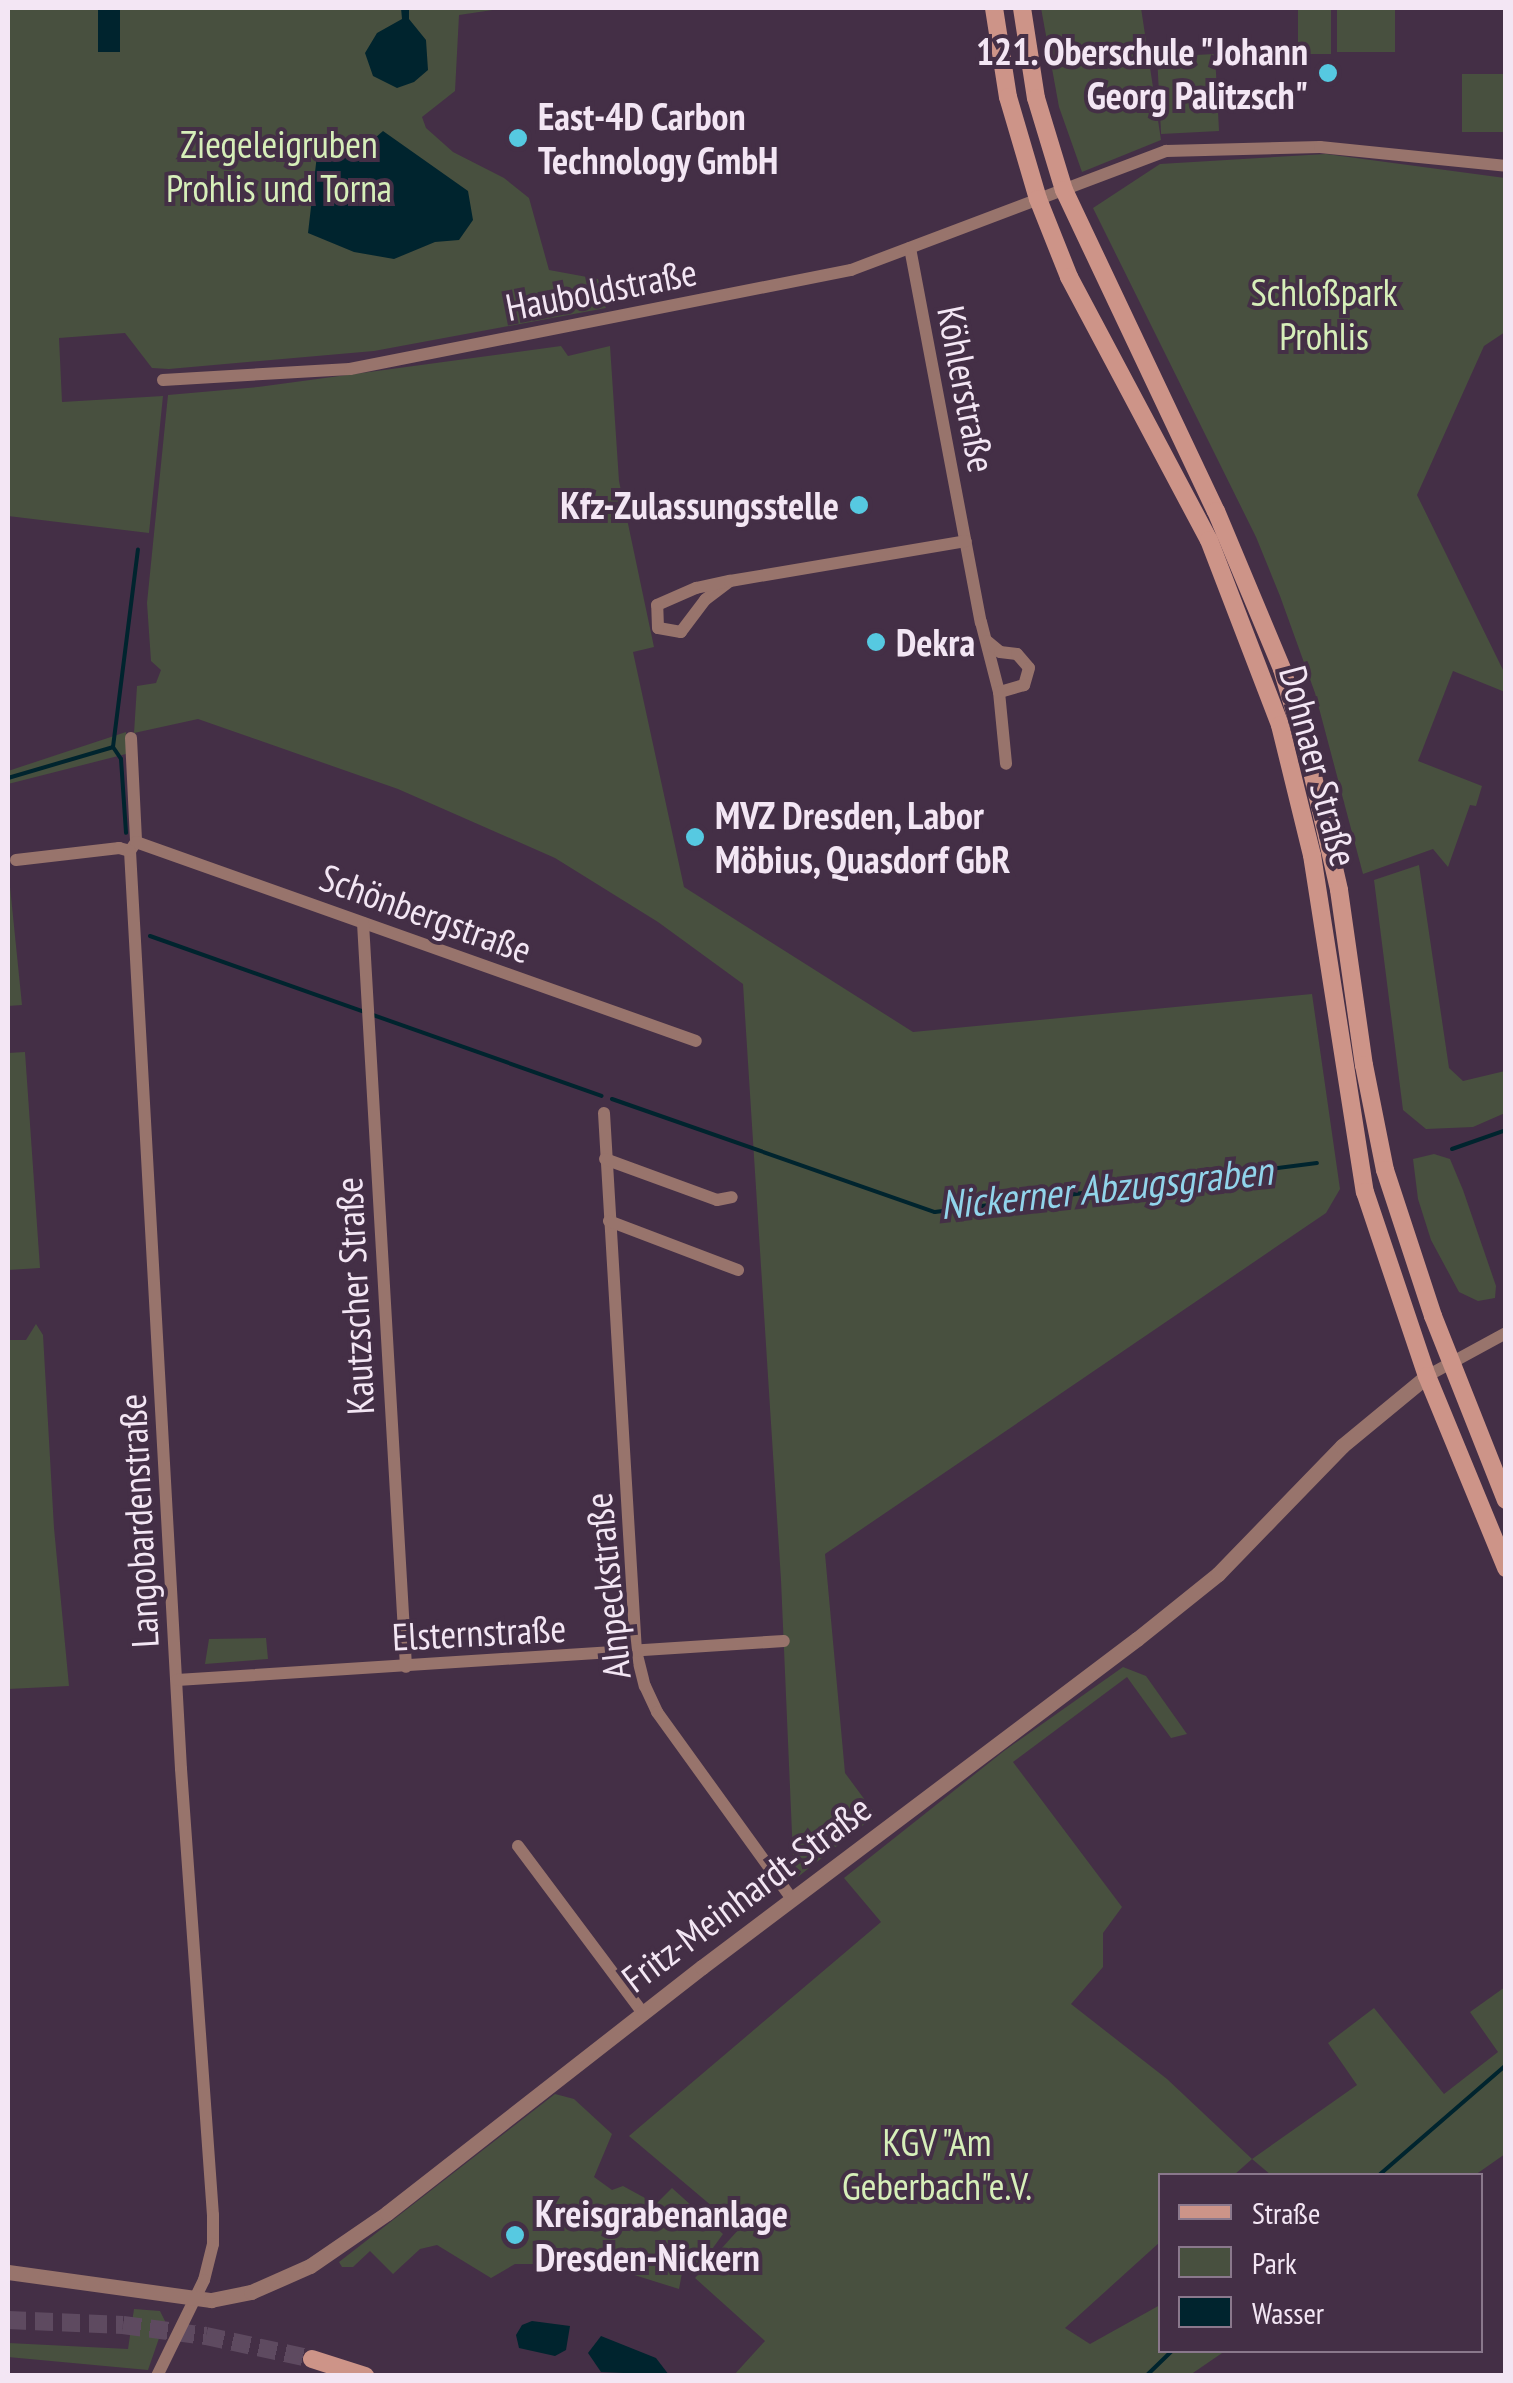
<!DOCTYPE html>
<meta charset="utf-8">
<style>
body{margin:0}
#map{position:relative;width:1513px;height:2383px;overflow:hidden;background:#442f46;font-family:"PT Sans Narrow",sans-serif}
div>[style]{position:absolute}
.green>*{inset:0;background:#48503f;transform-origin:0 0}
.water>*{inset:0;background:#00242e;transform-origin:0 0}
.stream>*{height:4px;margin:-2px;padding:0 2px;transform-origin:2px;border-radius:2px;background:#00242e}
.secondary-tunnel>*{height:18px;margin-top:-9px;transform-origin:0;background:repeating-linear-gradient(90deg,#5e4a60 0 18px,transparent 0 27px)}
.minor>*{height:12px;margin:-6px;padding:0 6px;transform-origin:6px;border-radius:6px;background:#98746c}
.tertiary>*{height:15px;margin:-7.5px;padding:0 7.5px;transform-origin:7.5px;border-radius:7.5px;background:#98746c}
.secondary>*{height:18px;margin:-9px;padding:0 9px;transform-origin:9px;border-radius:9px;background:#cd9488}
.dots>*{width:28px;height:28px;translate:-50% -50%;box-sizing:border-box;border:5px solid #442f46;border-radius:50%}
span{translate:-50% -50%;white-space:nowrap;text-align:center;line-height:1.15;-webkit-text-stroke:8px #442f46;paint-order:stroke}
.poi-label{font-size:38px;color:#f3e6f4;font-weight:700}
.right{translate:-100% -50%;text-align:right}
.left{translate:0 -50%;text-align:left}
.park-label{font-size:38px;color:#d6efb9}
.street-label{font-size:38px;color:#f3e6f4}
.water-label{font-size:40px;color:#91d4eb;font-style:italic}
.frame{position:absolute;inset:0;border:10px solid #f3e6f4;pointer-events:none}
.legend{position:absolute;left:1158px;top:2173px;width:325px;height:180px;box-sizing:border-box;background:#442f46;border:2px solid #8a788c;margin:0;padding:12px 18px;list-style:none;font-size:30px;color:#f3e6f4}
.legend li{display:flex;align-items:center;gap:20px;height:50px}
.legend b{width:50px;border:2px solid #8a788c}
</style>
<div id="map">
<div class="green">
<div style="clip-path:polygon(8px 8px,506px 8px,459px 15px,455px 91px,422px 117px,426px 128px,453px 152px,504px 178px,529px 198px,549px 270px,598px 279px,606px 308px,374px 351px,169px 369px,152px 368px,125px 333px,59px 338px,62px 402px,163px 396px,149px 533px,8px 516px)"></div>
<div style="clip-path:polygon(1041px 8px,1141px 8px,1161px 140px,1082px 172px,1059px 107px)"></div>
<div style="left:1298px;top:8px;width:33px;height:46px"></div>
<div style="left:1337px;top:8px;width:58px;height:44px"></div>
<div style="left:1215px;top:54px;width:77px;height:58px;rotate:87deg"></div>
<div style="left:1505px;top:74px;width:58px;height:43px;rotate:90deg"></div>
<div style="clip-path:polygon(1326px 154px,1505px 178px,1505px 332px,1484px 346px,1417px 495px,1505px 674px,1505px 692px,1453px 671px,1418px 761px,1482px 786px,1476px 806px,1470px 805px,1448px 867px,1433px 849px,1363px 874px,1315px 693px,1280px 596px,1256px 537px,1093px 208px,1160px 164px)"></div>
<div style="clip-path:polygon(561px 346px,568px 356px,610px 346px,619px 481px,654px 647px,633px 652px,684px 887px,913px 1032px,1312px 994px,1340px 1189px,1326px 1213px,825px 1554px,845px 1773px,876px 1815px,794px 1880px,781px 1580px,743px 984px,658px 922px,555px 858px,398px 789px,198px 719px,134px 733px,137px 686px,156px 683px,161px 670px,151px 661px,147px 603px,168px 395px,258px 387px)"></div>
<div style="clip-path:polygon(126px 732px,126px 754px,8px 784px,8px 771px)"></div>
<div style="clip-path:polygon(1419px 865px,1449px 1068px,1463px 1081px,1505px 1071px,1505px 1113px,1473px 1127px,1426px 1129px,1403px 1110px,1374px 880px)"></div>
<div style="clip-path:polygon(8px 867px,22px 1005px,8px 1006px)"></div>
<div style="clip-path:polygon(25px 1052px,40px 1268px,8px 1270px,8px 1053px)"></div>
<div style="clip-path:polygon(1434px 1154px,1450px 1159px,1463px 1190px,1496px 1286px,1495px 1298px,1478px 1301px,1459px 1292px,1431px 1240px,1418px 1199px,1413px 1159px)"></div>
<div style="clip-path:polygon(36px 1324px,43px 1335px,54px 1528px,69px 1686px,8px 1689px,8px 1340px,26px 1340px)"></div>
<div style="clip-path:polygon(266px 1638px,268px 1659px,205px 1664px,209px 1639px)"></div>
<div style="clip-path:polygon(1123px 1667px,1146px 1676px,1187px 1734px,1171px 1738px,1127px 1677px,1013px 1762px,1122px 1907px,1103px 1933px,1103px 1967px,1071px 2004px,1167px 2079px,1252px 2159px,1357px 2085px,1328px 2043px,1374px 2008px,1444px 2094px,1498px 2052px,1470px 2012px,1505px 1987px,1505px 2154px,1475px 2175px,1271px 2175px,1252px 2159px,1234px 2175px,1160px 2176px,1160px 2242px,1065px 2328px,1090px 2344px,1160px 2305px,1160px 2350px,1225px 2351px,1190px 2375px,734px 2375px,765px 2341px,695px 2278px,739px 2229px,629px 2136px,881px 1922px,844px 1878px,1004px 1751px)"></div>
<div style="clip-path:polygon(555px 2094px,574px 2099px,612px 2134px,594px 2177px,612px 2190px,623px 2186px,656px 2204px,672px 2188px,723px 2234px,700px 2266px,682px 2273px,679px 2289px,631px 2274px,599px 2258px,575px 2264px,515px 2264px,491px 2278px,437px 2245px,420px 2249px,393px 2274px,370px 2251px,353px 2267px,342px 2267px,339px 2262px)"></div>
<div style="clip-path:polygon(134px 2309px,160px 2311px,165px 2321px,148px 2370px,8px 2357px,8px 2343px,128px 2349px)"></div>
</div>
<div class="water">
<div style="left:98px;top:8px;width:22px;height:44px"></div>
<div style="clip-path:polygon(401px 8px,409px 8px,409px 19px,426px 40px,428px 70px,414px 82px,397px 88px,373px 76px,365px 53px,377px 33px,402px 19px)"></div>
<div style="clip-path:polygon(383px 131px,468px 191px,473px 220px,459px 240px,435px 242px,394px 259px,354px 252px,308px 233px,317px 155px,330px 138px,348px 146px,367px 145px)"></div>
<div style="clip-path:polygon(532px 2321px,570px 2326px,566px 2350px,555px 2356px,519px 2348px,516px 2335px,522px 2325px)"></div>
<div style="clip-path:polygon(601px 2336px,656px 2358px,669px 2375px,601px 2372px,588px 2353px)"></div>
</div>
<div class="stream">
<div style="left:113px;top:747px;width:199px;rotate:-82.8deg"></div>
<div style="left:8px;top:778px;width:109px;rotate:-16.4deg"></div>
<div style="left:113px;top:747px;width:14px;rotate:56deg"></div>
<div style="left:121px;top:759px;width:74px;rotate:86.1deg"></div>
<div style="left:150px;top:936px;width:479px;rotate:19.5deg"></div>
<div style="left:612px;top:1099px;width:342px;rotate:19.3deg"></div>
<div style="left:935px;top:1212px;width:385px;rotate:-7.3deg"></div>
<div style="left:1452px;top:1149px;width:57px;rotate:-19.4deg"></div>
<div style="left:1378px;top:2176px;width:169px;rotate:-40.9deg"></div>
<div style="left:1146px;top:2376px;width:37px;rotate:-44deg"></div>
</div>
<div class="secondary-tunnel">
<div style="left:8px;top:2320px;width:115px;rotate:2.5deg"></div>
<div style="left:123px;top:2325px;width:84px;rotate:7.5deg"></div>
<div style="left:206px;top:2336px;width:108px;rotate:12.2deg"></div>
</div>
<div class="minor">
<div style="left:910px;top:248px;width:381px;rotate:79.3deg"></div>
<div style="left:981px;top:622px;width:72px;rotate:75.6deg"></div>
<div style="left:999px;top:692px;width:72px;rotate:84.4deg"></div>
<div style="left:163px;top:380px;width:187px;rotate:-3.4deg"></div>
<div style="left:350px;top:369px;width:511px;rotate:-11.18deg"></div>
<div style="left:851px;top:270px;width:337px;rotate:-20.7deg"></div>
<div style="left:1166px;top:151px;width:154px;rotate:-1.5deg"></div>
<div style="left:1320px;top:147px;width:187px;rotate:5.8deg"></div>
<div style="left:730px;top:581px;width:31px;rotate:143deg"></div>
<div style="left:705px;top:600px;width:40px;rotate:127deg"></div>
<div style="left:681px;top:632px;width:23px;rotate:-170deg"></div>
<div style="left:658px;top:628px;width:23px;rotate:-92deg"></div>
<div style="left:657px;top:605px;width:43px;rotate:-23.6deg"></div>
<div style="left:696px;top:588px;width:35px;rotate:-12deg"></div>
<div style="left:730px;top:581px;width:239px;rotate:-9.6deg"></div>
<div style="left:987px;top:641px;width:17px;rotate:40deg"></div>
<div style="left:1000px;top:652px;width:17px;rotate:7deg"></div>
<div style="left:1017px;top:654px;width:18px;rotate:49deg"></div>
<div style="left:1029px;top:668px;width:18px;rotate:106deg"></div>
<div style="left:1024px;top:685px;width:26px;rotate:164deg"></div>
<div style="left:131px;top:738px;width:104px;rotate:87.2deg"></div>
<div style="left:136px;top:842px;width:11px;rotate:124deg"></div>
<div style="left:130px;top:851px;width:919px;rotate:86.82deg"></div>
<div style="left:181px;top:1769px;width:447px;rotate:85.9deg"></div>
<div style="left:213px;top:2215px;width:29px;rotate:90deg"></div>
<div style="left:213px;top:2244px;width:37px;rotate:104deg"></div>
<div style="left:204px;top:2280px;width:107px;rotate:116.1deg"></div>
<div style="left:136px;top:842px;width:594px;rotate:19.56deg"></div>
<div style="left:16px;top:860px;width:104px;rotate:-6.6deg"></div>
<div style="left:119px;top:848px;width:11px;rotate:15deg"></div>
<div style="left:363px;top:923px;width:745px;rotate:86.69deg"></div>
<div style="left:604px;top:1113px;width:539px;rotate:86.6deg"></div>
<div style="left:636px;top:1651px;width:36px;rotate:76deg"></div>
<div style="left:645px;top:1686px;width:29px;rotate:65deg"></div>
<div style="left:657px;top:1712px;width:231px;rotate:54.2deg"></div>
<div style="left:605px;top:1159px;width:119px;rotate:20.1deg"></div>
<div style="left:717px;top:1200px;width:15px;rotate:-11deg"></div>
<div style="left:609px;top:1221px;width:138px;rotate:20.8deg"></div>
<div style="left:1427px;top:1376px;width:90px;rotate:-28.6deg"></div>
<div style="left:177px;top:1680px;width:608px;rotate:-3.68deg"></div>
<div style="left:518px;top:1846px;width:209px;rotate:53.2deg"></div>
</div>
<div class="tertiary">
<div style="left:8px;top:2272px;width:205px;rotate:7.9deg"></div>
<div style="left:211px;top:2300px;width:41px;rotate:-11.3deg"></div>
<div style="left:251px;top:2292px;width:64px;rotate:-23.8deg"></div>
<div style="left:310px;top:2266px;width:93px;rotate:-34.5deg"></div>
<div style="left:387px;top:2213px;width:400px;rotate:-38deg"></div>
<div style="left:702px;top:1967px;width:545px;rotate:-37.02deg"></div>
<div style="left:1137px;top:1639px;width:104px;rotate:-38.7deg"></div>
<div style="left:1218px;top:1574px;width:178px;rotate:-45.9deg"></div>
<div style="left:1342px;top:1446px;width:110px;rotate:-39.5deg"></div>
</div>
<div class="secondary">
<div style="left:994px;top:8px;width:90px;rotate:81.1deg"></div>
<div style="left:1008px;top:97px;width:106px;rotate:73.6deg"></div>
<div style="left:1038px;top:199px;width:84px;rotate:68.3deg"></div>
<div style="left:1069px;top:277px;width:298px;rotate:62deg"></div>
<div style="left:1209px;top:540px;width:198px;rotate:69deg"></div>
<div style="left:1280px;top:725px;width:134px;rotate:76.2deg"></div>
<div style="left:1312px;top:855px;width:341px;rotate:81.1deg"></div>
<div style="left:1365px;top:1192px;width:194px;rotate:71.4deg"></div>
<div style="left:1427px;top:1376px;width:208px;rotate:67.6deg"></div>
<div style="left:1022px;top:8px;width:91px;rotate:81.2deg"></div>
<div style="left:1036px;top:98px;width:96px;rotate:73.1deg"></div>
<div style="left:1064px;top:190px;width:355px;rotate:64.7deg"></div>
<div style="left:1216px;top:511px;width:171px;rotate:67.3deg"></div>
<div style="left:1282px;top:669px;width:98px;rotate:73.4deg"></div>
<div style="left:1310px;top:763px;width:130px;rotate:77.1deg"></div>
<div style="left:1339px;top:890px;width:177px;rotate:81.9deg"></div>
<div style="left:1364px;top:1065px;width:107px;rotate:78.7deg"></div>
<div style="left:1385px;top:1170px;width:154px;rotate:71.8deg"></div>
<div style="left:1433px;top:1316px;width:198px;rotate:68.4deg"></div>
<div style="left:312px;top:2359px;width:56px;rotate:17.8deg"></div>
</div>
<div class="dots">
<div style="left:1328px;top:73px;background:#56c9e1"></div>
<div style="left:518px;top:138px;background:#56c9e1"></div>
<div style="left:859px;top:505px;background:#56c9e1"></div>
<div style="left:876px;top:642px;background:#56c9e1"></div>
<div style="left:695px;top:837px;background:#56c9e1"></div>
<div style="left:515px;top:2235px;background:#56c9e1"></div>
</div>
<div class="poi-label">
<span class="right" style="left:1308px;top:73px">121. Oberschule "Johann<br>Georg Palitzsch"</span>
<span class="left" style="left:538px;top:138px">East-4D Carbon<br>Technology GmbH</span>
<span class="right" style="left:839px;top:505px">Kfz-Zulassungsstelle</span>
<span class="left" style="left:896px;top:642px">Dekra</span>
<span class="left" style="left:715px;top:837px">MVZ Dresden, Labor<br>Möbius, Quasdorf GbR</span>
<span class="left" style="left:535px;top:2235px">Kreisgrabenanlage<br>Dresden-Nickern</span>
</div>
<div class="park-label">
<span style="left:279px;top:166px">Ziegeleigruben<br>Prohlis und Torna</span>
<span style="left:1324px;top:314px">Schloßpark<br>Prohlis</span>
<span style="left:937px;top:2164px">KGV "Am<br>Geberbach"e.V.</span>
</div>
<div class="street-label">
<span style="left:601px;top:289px;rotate:-11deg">Hauboldstraße</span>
<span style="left:967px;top:389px;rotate:79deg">Köhlerstraße</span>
<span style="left:1319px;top:766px;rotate:75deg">Dohnaer Straße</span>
<span style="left:426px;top:913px;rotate:20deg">Schönbergstraße</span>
<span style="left:354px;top:1296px;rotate:-93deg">Kautzscher Straße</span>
<span style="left:138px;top:1521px;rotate:-93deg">Langobardenstraße</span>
<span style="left:607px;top:1586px;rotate:-96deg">Alnpeckstraße</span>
<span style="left:479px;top:1632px;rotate:-3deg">Elsternstraße</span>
<span style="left:746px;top:1893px;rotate:-37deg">Fritz-Meinhardt-Straße</span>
</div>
<div class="water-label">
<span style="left:1106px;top:1187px;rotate:-6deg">Nickerner Abzugsgraben</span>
</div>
<div class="frame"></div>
<ul class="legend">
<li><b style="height:12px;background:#cd9488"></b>Straße</li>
<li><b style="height:28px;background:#48503f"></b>Park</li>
<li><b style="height:28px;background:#00242e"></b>Wasser</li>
</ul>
</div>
